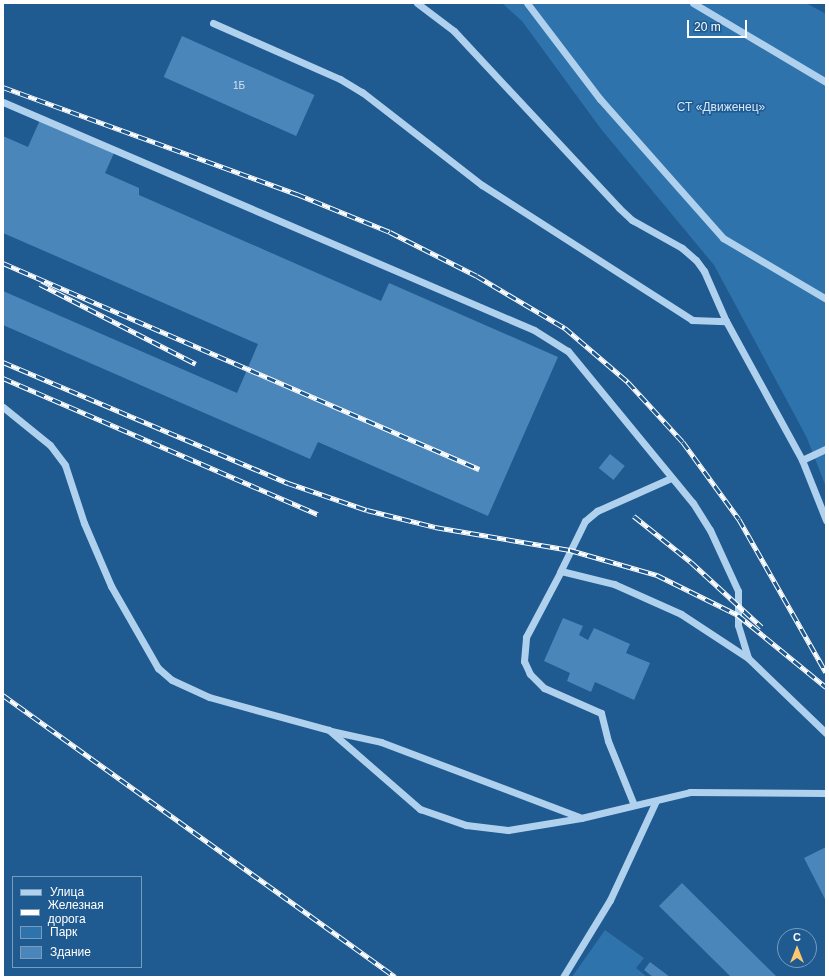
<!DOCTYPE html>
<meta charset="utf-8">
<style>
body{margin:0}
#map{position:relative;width:829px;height:980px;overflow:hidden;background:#1f5a91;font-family:Arial,sans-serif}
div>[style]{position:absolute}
.green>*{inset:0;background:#2f73ad}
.building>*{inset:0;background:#4b86ba;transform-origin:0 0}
.minor>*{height:7px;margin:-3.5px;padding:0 3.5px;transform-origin:3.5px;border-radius:3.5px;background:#afd1ee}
.rail>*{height:4.5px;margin-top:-2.25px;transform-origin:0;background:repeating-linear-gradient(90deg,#1f5a91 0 9px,#fff 0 18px);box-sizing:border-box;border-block:1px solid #fff}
span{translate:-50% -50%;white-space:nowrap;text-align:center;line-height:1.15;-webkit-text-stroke:3px #1f5a91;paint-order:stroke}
.number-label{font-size:10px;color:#d2e1ee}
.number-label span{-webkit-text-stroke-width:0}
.park-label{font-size:12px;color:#d5e9fa}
.frame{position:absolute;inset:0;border:4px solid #fff;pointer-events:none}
.legend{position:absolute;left:12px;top:876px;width:130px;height:92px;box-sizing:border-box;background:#1f5a91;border:1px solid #799cbd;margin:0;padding:5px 7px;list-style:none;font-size:12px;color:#fff}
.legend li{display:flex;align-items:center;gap:8px;height:20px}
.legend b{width:20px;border:1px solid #799cbd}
.north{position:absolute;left:777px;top:928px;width:40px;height:40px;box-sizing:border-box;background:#1f5a91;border:1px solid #799cbd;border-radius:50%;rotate:0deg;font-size:11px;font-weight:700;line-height:16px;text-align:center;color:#fff}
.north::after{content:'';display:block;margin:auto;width:14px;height:18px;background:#fcc76f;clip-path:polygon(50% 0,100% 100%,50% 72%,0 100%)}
.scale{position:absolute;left:687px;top:20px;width:60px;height:18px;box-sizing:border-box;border:2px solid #fff;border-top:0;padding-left:5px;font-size:12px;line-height:14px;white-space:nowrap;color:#fff;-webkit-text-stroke:3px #1f5a91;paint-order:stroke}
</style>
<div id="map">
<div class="green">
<div style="clip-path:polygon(502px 3px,806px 3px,826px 14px,826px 487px,807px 438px,714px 265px,601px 129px,522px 21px)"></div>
<div style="clip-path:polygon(605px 930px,644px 958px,636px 968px,647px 977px,572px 977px)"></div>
</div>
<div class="building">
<div style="left:182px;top:36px;width:145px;height:45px;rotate:24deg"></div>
<div style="clip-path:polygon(40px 120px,114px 153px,105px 173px,139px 188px,139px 195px,381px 301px,389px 283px,558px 357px,488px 516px,318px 442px,310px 459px,3px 325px,3px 291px,237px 393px,258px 344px,3px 233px,3px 136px,28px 147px)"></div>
<div style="left:610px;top:454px;width:19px;height:18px;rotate:39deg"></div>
<div style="clip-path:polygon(563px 618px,583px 626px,579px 635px,588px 640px,594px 628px,630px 644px,626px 653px,650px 663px,634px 700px,595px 682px,591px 692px,567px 681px,570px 673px,544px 661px)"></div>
<div style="clip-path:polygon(826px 847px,826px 901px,804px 858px)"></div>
<div style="clip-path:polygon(682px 883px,777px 977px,731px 977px,659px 906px)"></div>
<div style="clip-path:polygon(650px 962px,670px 977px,653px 977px,644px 970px)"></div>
</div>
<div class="minor">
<div style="left:417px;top:3px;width:46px;rotate:37.1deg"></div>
<div style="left:454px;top:31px;width:242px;rotate:47deg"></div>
<div style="left:619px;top:208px;width:18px;rotate:43deg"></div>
<div style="left:632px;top:220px;width:57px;rotate:29.2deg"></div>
<div style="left:682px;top:248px;width:18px;rotate:41deg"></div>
<div style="left:696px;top:260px;width:14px;rotate:54deg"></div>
<div style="left:704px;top:271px;width:55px;rotate:66.3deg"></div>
<div style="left:527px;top:3px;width:121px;rotate:52.8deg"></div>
<div style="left:600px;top:99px;width:186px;rotate:48.5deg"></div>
<div style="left:723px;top:238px;width:120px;rotate:30.6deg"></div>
<div style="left:693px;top:3px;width:155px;rotate:30.7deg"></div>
<div style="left:213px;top:23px;width:139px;rotate:23.8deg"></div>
<div style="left:340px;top:79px;width:26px;rotate:31deg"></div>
<div style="left:362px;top:92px;width:152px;rotate:37.8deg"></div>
<div style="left:482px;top:185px;width:250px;rotate:32.7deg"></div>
<div style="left:692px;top:320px;width:34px;rotate:2deg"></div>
<div style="left:726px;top:321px;width:158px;rotate:61.3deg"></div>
<div style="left:802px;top:460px;width:65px;rotate:68.2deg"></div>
<div style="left:3px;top:102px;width:578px;rotate:23.24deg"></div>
<div style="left:534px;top:330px;width:40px;rotate:32deg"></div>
<div style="left:568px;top:351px;width:197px;rotate:50.6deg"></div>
<div style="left:693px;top:503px;width:32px;rotate:58deg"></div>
<div style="left:710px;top:530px;width:67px;rotate:65.3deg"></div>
<div style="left:738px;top:591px;width:34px;rotate:90deg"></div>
<div style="left:738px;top:625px;width:34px;rotate:73deg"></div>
<div style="left:3px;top:407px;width:60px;rotate:39deg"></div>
<div style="left:50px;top:445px;width:25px;rotate:53deg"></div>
<div style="left:65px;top:465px;width:61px;rotate:71.9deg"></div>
<div style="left:84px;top:523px;width:69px;rotate:66.8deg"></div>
<div style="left:111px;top:586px;width:95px;rotate:60.2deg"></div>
<div style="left:158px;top:668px;width:18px;rotate:41deg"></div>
<div style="left:172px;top:680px;width:41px;rotate:24.7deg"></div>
<div style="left:209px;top:697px;width:124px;rotate:15.4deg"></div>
<div style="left:329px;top:730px;width:121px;rotate:41deg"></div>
<div style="left:420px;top:809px;width:49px;rotate:19.2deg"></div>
<div style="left:466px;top:825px;width:42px;rotate:6.8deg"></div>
<div style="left:508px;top:830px;width:74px;rotate:-9.3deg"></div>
<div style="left:581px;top:818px;width:112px;rotate:-13.4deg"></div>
<div style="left:690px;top:792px;width:136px;rotate:0.4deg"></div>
<div style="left:802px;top:460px;width:26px;rotate:-25deg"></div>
<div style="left:560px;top:572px;width:57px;rotate:-63.9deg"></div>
<div style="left:585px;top:521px;width:16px;rotate:-40deg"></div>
<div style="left:597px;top:511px;width:81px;rotate:-24deg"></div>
<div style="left:331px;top:731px;width:51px;rotate:12.4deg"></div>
<div style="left:381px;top:742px;width:212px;rotate:20.7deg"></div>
<div style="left:634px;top:805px;width:69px;rotate:-112.1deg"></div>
<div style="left:608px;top:741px;width:29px;rotate:-104deg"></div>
<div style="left:601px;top:713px;width:62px;rotate:-156.3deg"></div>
<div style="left:544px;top:688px;width:20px;rotate:-135deg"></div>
<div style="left:530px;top:674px;width:14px;rotate:-115deg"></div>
<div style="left:524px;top:661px;width:24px;rotate:-85deg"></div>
<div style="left:526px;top:637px;width:75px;rotate:-62.1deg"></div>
<div style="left:561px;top:571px;width:55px;rotate:13.8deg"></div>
<div style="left:614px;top:584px;width:73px;rotate:24.1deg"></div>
<div style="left:681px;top:614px;width:80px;rotate:33.3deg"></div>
<div style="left:748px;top:658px;width:108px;rotate:43.9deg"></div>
<div style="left:563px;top:977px;width:90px;rotate:-58.6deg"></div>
<div style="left:610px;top:900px;width:109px;rotate:-65.1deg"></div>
</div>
<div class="rail">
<div style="left:3px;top:87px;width:313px;rotate:20deg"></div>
<div style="left:297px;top:194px;width:100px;rotate:22.2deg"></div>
<div style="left:390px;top:232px;width:97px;rotate:26.8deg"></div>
<div style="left:477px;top:276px;width:102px;rotate:30.6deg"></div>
<div style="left:565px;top:328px;width:83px;rotate:40.6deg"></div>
<div style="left:628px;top:382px;width:81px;rotate:47.5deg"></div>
<div style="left:683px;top:442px;width:95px;rotate:54deg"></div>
<div style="left:739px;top:519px;width:176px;rotate:60.4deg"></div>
<div style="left:3px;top:263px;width:519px;rotate:23.4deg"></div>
<div style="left:40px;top:284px;width:175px;rotate:27.1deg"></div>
<div style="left:3px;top:362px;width:310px;rotate:23deg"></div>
<div style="left:288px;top:483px;width:83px;rotate:18.9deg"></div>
<div style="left:367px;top:510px;width:70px;rotate:14deg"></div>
<div style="left:435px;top:527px;width:137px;rotate:9.7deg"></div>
<div style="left:570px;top:550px;width:91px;rotate:16deg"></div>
<div style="left:657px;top:575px;width:90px;rotate:26.3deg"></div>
<div style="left:738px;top:615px;width:114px;rotate:39.3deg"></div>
<div style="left:3px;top:378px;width:343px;rotate:23.4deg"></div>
<div style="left:634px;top:516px;width:73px;rotate:38.9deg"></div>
<div style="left:691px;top:562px;width:96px;rotate:42.5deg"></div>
<div style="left:3px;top:695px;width:483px;rotate:35.7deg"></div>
</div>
<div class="number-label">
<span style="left:239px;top:86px">1Б</span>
</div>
<div class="park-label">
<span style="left:721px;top:108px">СТ «Движенец»</span>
</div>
<div class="frame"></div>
<ul class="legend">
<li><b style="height:5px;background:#afd1ee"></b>Улица</li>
<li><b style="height:5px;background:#fff"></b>Железная дорога</li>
<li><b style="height:11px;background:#2f73ad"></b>Парк</li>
<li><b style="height:11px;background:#4b86ba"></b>Здание</li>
</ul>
<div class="north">С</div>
<div class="scale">20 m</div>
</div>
